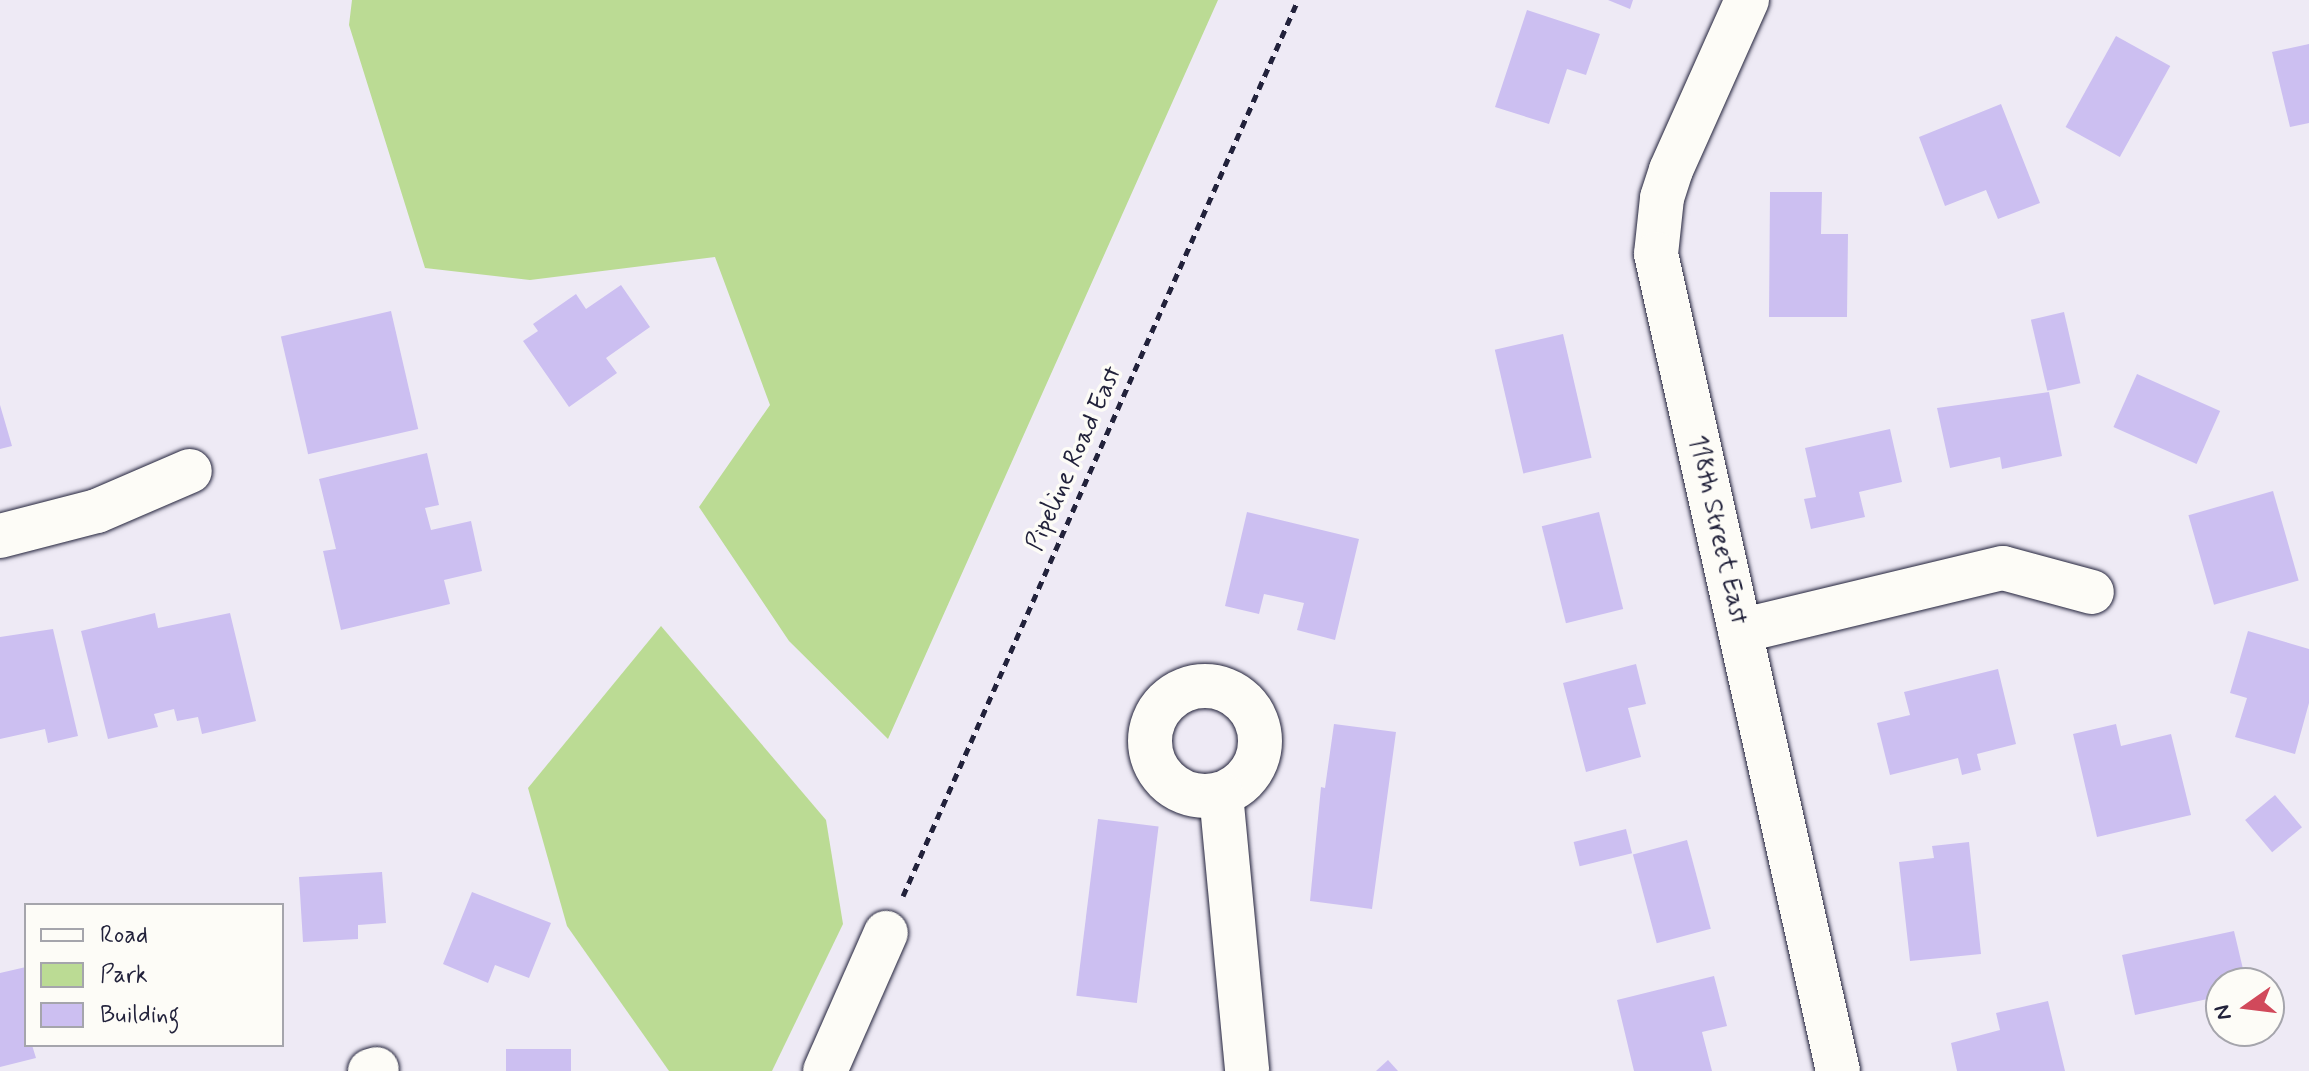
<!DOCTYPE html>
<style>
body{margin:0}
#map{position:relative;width:2309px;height:1071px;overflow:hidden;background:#eeeaf5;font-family:Mynerve,sans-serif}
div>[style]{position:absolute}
.green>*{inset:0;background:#bbdb94}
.building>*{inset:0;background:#ccbff1;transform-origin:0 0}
.path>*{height:5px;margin-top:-2.5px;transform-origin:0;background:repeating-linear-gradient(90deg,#22223b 0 8px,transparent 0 14px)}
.roads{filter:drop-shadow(0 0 2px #22223b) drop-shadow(0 0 2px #22223b)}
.street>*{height:44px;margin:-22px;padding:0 22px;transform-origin:22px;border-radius:22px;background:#fdfcf7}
.street>.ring{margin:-22px;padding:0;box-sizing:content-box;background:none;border:44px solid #fdfcf7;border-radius:50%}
span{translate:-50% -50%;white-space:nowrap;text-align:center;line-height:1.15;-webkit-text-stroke:7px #fdfcf7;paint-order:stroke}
.street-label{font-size:26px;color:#22223b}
.legend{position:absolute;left:24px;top:903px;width:260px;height:144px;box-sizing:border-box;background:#fdfcf7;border:2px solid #a5a5ac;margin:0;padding:10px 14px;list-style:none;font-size:24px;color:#22223b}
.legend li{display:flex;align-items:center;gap:16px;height:40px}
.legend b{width:40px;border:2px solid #a5a5ac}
.north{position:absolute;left:2205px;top:967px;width:80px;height:80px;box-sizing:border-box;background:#fdfcf7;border:2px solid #a5a5ac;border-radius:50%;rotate:256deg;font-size:22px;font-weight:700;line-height:32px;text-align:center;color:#22223b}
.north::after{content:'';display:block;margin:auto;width:28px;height:36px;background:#d1495b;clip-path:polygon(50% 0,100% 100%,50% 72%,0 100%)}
</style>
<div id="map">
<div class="green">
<div style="clip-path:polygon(352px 0,1218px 0,888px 739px,789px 641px,699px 507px,770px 405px,715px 257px,530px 280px,425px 268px,349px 25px)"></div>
<div style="clip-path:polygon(661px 626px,826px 820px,843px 924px,772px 1071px,669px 1071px,567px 926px,528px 788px)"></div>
</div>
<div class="building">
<div style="clip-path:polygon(1608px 0,1633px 0,1630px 9px)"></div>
<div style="clip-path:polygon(1527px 10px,1600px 34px,1586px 75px,1567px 69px,1549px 124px,1495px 107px)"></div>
<div style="left:2116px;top:36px;width:62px;height:104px;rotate:29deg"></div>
<div style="clip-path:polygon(2309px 44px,2309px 123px,2290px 127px,2272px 52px)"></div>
<div style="clip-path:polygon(2001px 104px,2040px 203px,1998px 219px,1986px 190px,1945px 206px,1919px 137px)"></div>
<div style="clip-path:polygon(1770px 192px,1822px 192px,1821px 234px,1848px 234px,1847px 317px,1769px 317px)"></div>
<div style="clip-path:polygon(621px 285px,650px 327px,606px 358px,617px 373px,569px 407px,523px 341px,538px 331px,533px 324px,576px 294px,586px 309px)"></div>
<div style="left:391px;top:311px;width:121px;height:113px;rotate:77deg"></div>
<div style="left:2064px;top:312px;width:73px;height:34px;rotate:77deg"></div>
<div style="left:1563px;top:334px;width:127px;height:70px;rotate:77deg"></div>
<div style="left:2137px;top:374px;width:91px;height:58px;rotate:24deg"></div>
<div style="clip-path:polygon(2049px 392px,2062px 456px,2002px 469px,2000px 457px,1950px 468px,1937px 408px)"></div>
<div style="clip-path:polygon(0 405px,12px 446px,0 449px)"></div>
<div style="clip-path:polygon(1890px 429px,1902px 482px,1859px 492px,1865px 517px,1811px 529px,1804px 499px,1816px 497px,1805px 448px)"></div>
<div style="clip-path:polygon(427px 453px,439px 505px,425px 508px,431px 530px,471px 521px,482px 571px,444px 580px,450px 604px,341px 630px,323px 551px,336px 549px,319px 479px)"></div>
<div style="left:2273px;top:491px;width:93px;height:88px;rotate:74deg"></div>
<div style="clip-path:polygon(1247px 512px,1359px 539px,1335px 640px,1297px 630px,1304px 603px,1264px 594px,1259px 614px,1225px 606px)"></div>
<div style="left:1599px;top:512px;width:100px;height:59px;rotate:76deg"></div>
<div style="clip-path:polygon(155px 613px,158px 628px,230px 613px,256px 721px,202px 734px,198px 717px,177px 721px,174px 709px,154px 714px,158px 727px,108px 739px,81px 631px)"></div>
<div style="clip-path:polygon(53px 629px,78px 736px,48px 743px,45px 729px,0 739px,0 637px)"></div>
<div style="clip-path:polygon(2248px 631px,2309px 649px,2309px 703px,2295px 754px,2235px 737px,2247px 698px,2230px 693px)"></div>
<div style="clip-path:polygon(1636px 664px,1646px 704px,1628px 708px,1641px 757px,1586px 772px,1563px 683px)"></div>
<div style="clip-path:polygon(1998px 669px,2016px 744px,1977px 754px,1981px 770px,1962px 775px,1958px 758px,1890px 775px,1877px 723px,1910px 715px,1904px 692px)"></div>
<div style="clip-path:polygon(1334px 724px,1396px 732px,1372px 909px,1310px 901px,1321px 787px,1325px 788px)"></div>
<div style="clip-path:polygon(2116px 724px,2121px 746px,2171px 734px,2191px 815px,2097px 837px,2073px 734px)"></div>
<div style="left:2275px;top:795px;width:42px;height:39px;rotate:50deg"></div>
<div style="left:1098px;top:819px;width:61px;height:178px;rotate:7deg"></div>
<div style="left:1626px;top:829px;width:25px;height:54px;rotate:76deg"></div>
<div style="left:1687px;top:840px;width:92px;height:56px;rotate:75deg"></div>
<div style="clip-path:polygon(1969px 842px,1981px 954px,1910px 961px,1899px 862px,1934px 858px,1932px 846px)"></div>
<div style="clip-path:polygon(382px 872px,386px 923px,358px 925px,358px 939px,303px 942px,299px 877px)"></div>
<div style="clip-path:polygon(472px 892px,551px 923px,529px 978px,495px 965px,488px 983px,443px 964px)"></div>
<div style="clip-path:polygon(2234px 931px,2243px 969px,2230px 972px,2233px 983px,2221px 983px,2221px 996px,2135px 1015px,2122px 955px)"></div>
<div style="clip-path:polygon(26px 967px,26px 1045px,32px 1045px,36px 1058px,0 1067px,0 973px)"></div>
<div style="clip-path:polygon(1714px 976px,1727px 1026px,1702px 1032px,1712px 1071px,1634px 1071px,1617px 1000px)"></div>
<div style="clip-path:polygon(2048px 1001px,2065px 1071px,1957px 1071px,1951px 1043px,2000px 1030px,1996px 1013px)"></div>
<div style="left:506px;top:1049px;width:65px;height:22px"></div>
<div style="clip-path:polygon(1388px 1060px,1398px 1071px,1376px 1071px)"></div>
</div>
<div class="path">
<div style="left:903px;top:896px;width:979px;rotate:-66.21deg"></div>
</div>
<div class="roads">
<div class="street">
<div style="left:1747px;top:0;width:186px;rotate:114.1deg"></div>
<div style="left:1671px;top:170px;width:29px;rotate:108deg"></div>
<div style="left:1662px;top:198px;width:56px;rotate:96.1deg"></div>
<div style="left:1656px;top:254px;width:837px;rotate:77.44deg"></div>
<div style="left:0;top:536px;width:100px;rotate:-14.5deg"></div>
<div style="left:97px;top:511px;width:101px;rotate:-23.3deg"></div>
<div style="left:1740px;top:631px;width:270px;rotate:-13.5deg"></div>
<div style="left:2003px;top:568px;width:92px;rotate:15.1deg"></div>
<div class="ring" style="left:1150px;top:686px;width:66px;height:66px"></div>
<div style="left:1221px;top:794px;width:278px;rotate:84.6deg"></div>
<div style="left:370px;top:1071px;width:7px;rotate:-16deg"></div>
<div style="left:825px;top:1071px;width:151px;rotate:-66.2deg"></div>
</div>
</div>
<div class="street-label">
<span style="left:1075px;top:459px;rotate:-66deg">Pipeline Road East</span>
<span style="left:1717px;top:530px;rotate:77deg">118th Street East</span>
</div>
<ul class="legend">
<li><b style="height:10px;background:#fdfcf7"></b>Road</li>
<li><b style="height:22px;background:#bbdb94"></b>Park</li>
<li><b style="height:22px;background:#ccbff1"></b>Building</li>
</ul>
<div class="north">N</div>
</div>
